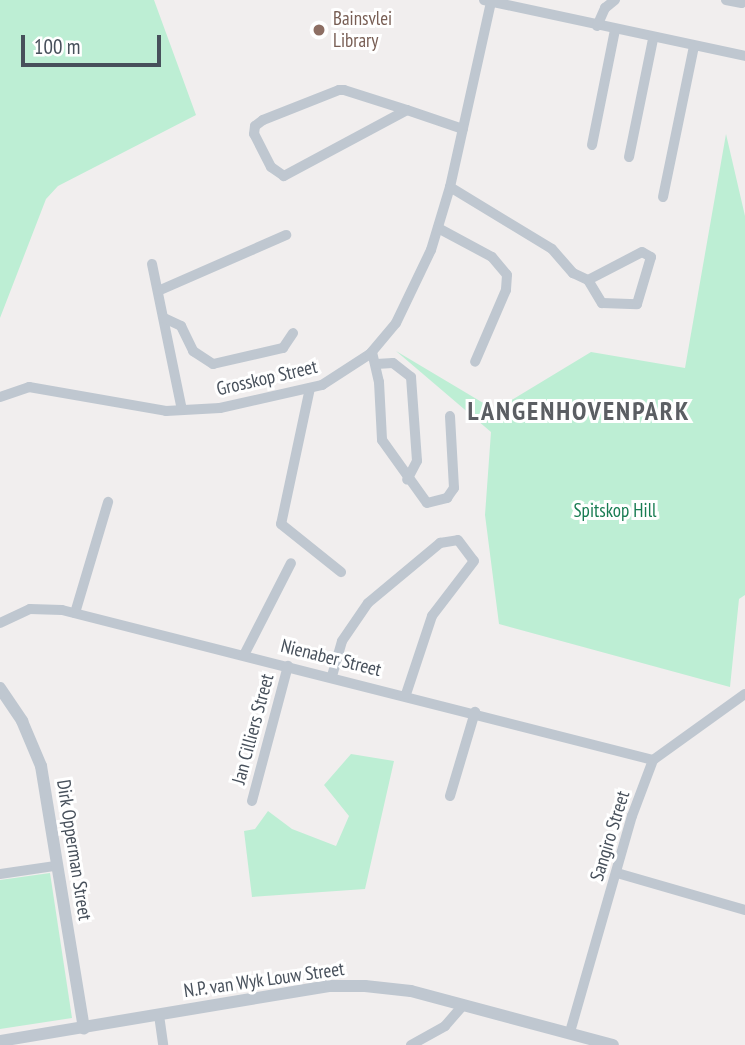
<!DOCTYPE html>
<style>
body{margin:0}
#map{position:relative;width:745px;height:1045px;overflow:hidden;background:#f1eeee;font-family:"PT Sans Narrow",sans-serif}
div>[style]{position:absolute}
.green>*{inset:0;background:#bdeed4}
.minor>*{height:10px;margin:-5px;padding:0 5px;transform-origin:5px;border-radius:5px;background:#bfc7d0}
.tertiary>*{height:12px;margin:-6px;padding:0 6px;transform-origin:6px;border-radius:6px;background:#bfc7d0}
.dots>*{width:19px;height:19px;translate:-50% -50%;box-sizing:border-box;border:4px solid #fff;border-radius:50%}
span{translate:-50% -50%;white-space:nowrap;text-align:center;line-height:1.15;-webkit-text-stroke:6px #fff;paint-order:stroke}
.education-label{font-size:19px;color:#785e54}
.left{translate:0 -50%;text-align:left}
.street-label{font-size:19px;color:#47505b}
.park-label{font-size:19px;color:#187c52}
.district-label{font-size:26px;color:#5b5e63;font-weight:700;letter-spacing:2px}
.scale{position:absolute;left:21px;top:35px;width:140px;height:32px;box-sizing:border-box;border:4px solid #47505b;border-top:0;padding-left:9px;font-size:21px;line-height:24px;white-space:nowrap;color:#47505b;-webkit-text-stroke:5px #fff;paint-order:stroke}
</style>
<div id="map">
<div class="green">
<div style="clip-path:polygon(0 0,154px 0,196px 115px,58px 186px,46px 199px,0 318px)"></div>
<div style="clip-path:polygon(726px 134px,745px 216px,745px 595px,739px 599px,730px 687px,499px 624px,485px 515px,491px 432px,396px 351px,495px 410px,591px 352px,685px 368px)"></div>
<div style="clip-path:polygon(351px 754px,394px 761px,365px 889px,252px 897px,244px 831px,255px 829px,268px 811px,292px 829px,336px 846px,349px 816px,324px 785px)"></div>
<div style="clip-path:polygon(50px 873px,72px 1018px,0 1029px,0 880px)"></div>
</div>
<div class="minor">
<div style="left:484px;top:0;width:267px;rotate:12.1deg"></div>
<div style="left:726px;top:0;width:16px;rotate:11deg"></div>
<div style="left:597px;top:26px;width:20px;rotate:-66deg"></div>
<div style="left:605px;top:8px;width:13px;rotate:-39deg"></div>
<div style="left:407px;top:110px;width:140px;rotate:151.8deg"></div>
<div style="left:284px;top:176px;width:16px;rotate:-145deg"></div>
<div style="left:271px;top:167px;width:37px;rotate:-117deg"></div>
<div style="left:254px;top:134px;width:8px;rotate:-83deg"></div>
<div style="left:255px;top:126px;width:10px;rotate:-37deg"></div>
<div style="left:263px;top:120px;width:82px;rotate:-21.5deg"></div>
<div style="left:339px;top:90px;width:5px"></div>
<div style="left:344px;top:90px;width:66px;rotate:17.6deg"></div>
<div style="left:407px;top:110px;width:59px;rotate:18.7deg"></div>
<div style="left:592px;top:145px;width:117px;rotate:-78.7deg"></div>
<div style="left:629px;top:157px;width:120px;rotate:-78.5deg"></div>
<div style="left:450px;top:187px;width:119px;rotate:31.3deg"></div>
<div style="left:552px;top:249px;width:32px;rotate:49deg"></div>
<div style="left:573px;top:273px;width:17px;rotate:25deg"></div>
<div style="left:588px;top:280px;width:27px;rotate:59deg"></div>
<div style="left:602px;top:303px;width:35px;rotate:2deg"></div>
<div style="left:637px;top:304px;width:49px;rotate:-73.4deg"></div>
<div style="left:651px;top:257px;width:10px;rotate:-151deg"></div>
<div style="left:642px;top:252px;width:61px;rotate:152.6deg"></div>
<div style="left:663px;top:197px;width:154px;rotate:-78.4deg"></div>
<div style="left:438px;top:228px;width:61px;rotate:28.2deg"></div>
<div style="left:492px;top:257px;width:23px;rotate:50deg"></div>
<div style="left:507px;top:275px;width:15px;rotate:94deg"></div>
<div style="left:506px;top:290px;width:78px;rotate:113.3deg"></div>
<div style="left:152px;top:264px;width:149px;rotate:78.4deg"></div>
<div style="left:158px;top:291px;width:140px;rotate:-23.6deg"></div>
<div style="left:164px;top:318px;width:19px;rotate:25deg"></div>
<div style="left:181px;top:326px;width:28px;rotate:64deg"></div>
<div style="left:193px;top:351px;width:24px;rotate:33deg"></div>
<div style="left:213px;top:364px;width:72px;rotate:-12.9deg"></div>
<div style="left:283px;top:348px;width:18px;rotate:-56deg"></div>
<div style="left:372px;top:352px;width:31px;rotate:77deg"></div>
<div style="left:379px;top:382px;width:58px;rotate:87deg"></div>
<div style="left:382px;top:440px;width:77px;rotate:54.5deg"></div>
<div style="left:427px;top:503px;width:21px;rotate:-14deg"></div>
<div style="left:447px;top:498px;width:12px;rotate:-55deg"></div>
<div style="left:454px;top:488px;width:72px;rotate:-93.2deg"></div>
<div style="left:376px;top:364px;width:17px;rotate:-3deg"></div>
<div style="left:393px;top:363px;width:23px;rotate:38deg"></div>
<div style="left:411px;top:377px;width:84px;rotate:85.9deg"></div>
<div style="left:417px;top:461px;width:21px;rotate:118deg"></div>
<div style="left:310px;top:388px;width:139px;rotate:102deg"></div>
<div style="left:281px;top:524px;width:77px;rotate:38.7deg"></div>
<div style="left:0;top:397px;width:31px;rotate:-19deg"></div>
<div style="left:29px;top:387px;width:139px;rotate:9.9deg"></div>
<div style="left:166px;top:411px;width:54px;rotate:-3.2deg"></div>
<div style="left:220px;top:408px;width:105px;rotate:-12.7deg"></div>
<div style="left:322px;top:385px;width:57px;rotate:-32.9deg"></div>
<div style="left:370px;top:354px;width:40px;rotate:-50deg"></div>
<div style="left:396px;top:323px;width:81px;rotate:-64.4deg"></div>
<div style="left:431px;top:250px;width:66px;rotate:-73.2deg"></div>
<div style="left:450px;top:187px;width:189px;rotate:-77.5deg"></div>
<div style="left:75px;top:613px;width:116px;rotate:-73.4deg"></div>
<div style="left:0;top:623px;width:33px;rotate:-25deg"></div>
<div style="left:30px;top:609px;width:32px;rotate:2deg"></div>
<div style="left:62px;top:610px;width:610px;rotate:14.24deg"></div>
<div style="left:244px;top:655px;width:103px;rotate:-62.9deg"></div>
<div style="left:332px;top:676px;width:36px;rotate:-74deg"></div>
<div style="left:342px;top:641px;width:46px;rotate:-55.6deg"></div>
<div style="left:368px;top:603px;width:94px;rotate:-39.8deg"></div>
<div style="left:440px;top:543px;width:18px;rotate:-9deg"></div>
<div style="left:458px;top:540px;width:26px;rotate:53deg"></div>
<div style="left:474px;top:561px;width:69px;rotate:127.4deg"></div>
<div style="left:432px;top:616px;width:82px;rotate:108.4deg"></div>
<div style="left:450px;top:796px;width:88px;rotate:-73.4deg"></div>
<div style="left:252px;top:801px;width:140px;rotate:-75.1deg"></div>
<div style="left:617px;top:873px;width:133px;rotate:16.1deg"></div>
<div style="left:0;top:874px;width:56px;rotate:-8.3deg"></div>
<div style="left:159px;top:1015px;width:30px;rotate:82deg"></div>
<div style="left:570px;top:1032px;width:225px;rotate:-74deg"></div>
<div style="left:632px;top:816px;width:60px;rotate:-69.4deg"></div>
<div style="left:653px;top:760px;width:113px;rotate:-35.7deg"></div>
<div style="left:411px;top:1045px;width:39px;rotate:-29deg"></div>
<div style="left:445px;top:1026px;width:28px;rotate:-49deg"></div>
</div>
<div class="tertiary">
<div style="left:0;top:688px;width:40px;rotate:56deg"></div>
<div style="left:22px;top:721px;width:49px;rotate:67.1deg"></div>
<div style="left:41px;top:766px;width:266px;rotate:80.7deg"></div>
<div style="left:0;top:1041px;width:335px;rotate:-9.5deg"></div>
<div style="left:330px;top:986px;width:35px"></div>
<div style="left:365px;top:986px;width:46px;rotate:6.2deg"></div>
<div style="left:411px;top:991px;width:209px;rotate:15deg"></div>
</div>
<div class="dots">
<div style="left:319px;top:30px;background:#8d6e63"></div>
</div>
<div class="education-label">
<span class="left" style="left:333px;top:30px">Bainsvlei<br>Library</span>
</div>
<div class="street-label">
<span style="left:267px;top:378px;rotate:-13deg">Grosskop Street</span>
<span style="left:331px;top:658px;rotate:14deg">Nienaber Street</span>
<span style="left:253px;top:729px;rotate:-75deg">Jan Cilliers Street</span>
<span style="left:610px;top:836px;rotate:-73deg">Sangiro Street</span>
<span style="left:74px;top:850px;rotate:81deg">Dirk Opperman Street</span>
<span style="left:264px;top:980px;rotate:-8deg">N.P. van Wyk Louw Street</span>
</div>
<div class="park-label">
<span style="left:615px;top:511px">Spitskop Hill</span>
</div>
<div class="district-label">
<span style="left:579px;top:411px">LANGENHOVENPARK</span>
</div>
<div class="scale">100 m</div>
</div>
